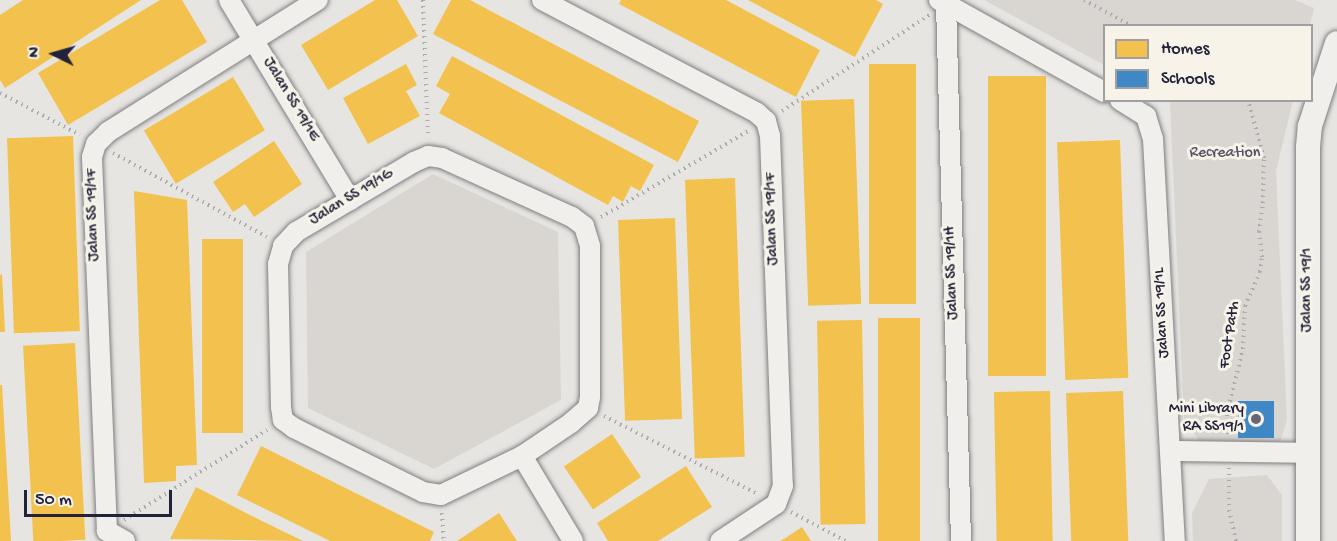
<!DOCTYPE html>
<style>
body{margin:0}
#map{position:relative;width:1337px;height:541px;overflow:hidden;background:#e7e5e1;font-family:"Gochi Hand",sans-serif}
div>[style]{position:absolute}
.green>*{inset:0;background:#d9d6d2}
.homes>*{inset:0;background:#f2c14e;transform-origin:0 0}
.schools>*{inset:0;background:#3f88c5;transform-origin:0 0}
.path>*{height:4px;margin-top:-2px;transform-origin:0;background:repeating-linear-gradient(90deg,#acaaab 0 1.5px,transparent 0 6px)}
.roads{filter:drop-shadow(0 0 2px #7f7e81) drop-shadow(0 0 2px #7f7e81)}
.minor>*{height:20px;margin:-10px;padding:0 10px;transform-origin:10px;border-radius:10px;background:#f0efeb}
.tertiary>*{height:24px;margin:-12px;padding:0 12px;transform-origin:12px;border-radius:12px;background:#f0efeb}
.dots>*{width:16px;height:16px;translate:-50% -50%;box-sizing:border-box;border:3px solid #f7f3e8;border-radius:50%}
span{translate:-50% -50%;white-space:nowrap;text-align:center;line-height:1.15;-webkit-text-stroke:6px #f7f3e8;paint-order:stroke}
.street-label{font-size:16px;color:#22223b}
.park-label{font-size:16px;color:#555465}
.poi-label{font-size:16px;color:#22223b}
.right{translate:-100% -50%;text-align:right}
.legend{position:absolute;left:1103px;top:24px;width:210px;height:78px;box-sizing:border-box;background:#f7f3e8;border:2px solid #a29fa3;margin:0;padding:8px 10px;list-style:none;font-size:18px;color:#22223b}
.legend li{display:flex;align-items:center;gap:12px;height:30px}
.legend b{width:30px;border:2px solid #a29fa3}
.north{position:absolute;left:24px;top:24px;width:60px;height:60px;-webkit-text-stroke:4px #f7f3e8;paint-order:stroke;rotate:275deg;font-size:16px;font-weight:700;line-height:24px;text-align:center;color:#22223b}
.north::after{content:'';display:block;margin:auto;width:21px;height:27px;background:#22223b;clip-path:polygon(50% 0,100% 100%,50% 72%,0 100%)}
.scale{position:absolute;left:24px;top:490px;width:148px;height:27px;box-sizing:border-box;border:3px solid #22223b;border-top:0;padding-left:8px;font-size:18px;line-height:21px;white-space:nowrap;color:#22223b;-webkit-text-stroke:4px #f7f3e8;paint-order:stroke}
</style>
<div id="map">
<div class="green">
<div style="clip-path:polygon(984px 0,1295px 0,1314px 8px,1310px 25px,1104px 26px,1104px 65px)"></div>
<div style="clip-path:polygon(1170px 101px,1293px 101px,1276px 171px,1287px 420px,1280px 442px,1200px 442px,1184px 419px)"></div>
<div style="clip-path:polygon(433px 174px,558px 232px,561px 400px,434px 469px,308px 408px,306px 252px)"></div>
<div style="clip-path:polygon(1267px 475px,1282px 495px,1282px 541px,1193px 541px,1192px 513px,1209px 479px)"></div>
</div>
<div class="homes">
<div style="clip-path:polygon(23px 0,141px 0,5px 88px,0 80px,0 15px)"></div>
<div style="clip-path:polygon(160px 0,182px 0,207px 42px,68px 125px,38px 73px)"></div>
<div style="clip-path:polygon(375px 0,397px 0,418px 36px,328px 90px,301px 45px)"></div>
<div style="clip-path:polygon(451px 0,470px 0,699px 121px,678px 162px,433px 34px)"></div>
<div style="clip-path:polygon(621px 0,726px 0,820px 50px,796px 97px,619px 4px)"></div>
<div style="clip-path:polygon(748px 0,876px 0,883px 4px,855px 57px)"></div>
<div style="clip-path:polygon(452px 56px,654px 165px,640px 191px,631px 186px,623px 202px,613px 196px,608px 205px,439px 113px,450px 94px,436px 86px)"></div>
<div style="clip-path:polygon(406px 64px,417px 85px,406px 91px,420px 116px,368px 144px,343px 98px)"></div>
<div style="left:869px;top:64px;width:47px;height:240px"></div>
<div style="left:988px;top:76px;width:58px;height:300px"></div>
<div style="left:233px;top:77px;width:62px;height:104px;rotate:59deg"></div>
<div style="left:854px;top:99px;width:205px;height:53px;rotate:88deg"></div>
<div style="left:73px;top:136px;width:195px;height:66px;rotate:88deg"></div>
<div style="left:1120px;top:140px;width:238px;height:63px;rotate:88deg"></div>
<div style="clip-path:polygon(274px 141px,302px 184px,254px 217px,245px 204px,233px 212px,213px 182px)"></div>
<div style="left:735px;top:178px;width:279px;height:50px;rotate:88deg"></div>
<div style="clip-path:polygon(134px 191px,187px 200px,197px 465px,176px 466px,176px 481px,144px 483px)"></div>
<div style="left:675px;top:218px;width:201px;height:57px;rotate:88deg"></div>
<div style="left:202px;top:239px;width:41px;height:194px"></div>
<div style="clip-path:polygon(2px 274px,5px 332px,0 332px,0 275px)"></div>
<div style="left:878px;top:318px;width:42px;height:223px"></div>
<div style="left:862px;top:320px;width:204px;height:45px;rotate:89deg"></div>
<div style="left:75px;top:343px;width:197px;height:52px;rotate:87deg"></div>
<div style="clip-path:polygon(0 385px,2px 385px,11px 541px,0 541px)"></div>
<div style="left:1050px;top:391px;width:150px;height:56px;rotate:89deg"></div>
<div style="left:1123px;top:391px;width:150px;height:57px;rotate:88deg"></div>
<div style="left:612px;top:434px;width:52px;height:58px;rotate:56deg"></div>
<div style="clip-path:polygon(261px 446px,434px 532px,430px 541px,330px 541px,237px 495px)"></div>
<div style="clip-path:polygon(686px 466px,712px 507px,658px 541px,608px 541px,597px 523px)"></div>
<div style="clip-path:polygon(196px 487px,248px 514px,303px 541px,170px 539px)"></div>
<div style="clip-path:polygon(499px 513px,517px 541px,457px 541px)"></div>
<div style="clip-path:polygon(802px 527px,811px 541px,780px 541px,784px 539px)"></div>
</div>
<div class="schools">
<div style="left:1238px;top:401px;width:36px;height:37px"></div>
</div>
<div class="path">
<div style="left:423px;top:0;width:137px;rotate:87.9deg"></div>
<div style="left:1084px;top:0;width:55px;rotate:28.4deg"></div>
<div style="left:0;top:93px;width:90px;rotate:27.7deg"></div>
<div style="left:782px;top:111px;width:176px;rotate:-33.1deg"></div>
<div style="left:113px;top:153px;width:175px;rotate:28.6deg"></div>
<div style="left:601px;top:217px;width:173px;rotate:-30.3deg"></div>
<div style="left:604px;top:416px;width:173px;rotate:26.9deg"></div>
<div style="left:1228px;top:434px;width:21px;rotate:-93deg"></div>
<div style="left:1227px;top:413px;width:66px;rotate:-76deg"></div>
<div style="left:1243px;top:349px;width:43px;rotate:-87.3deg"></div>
<div style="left:1245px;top:306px;width:37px;rotate:-66deg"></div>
<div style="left:1260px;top:272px;width:15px;rotate:-82deg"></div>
<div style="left:1262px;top:257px;width:25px;rotate:-97deg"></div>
<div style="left:1259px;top:232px;width:29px;rotate:-82deg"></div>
<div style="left:1263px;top:203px;width:45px;rotate:-88.7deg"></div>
<div style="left:1264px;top:158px;width:60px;rotate:-105.4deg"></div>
<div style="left:1229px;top:468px;width:42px;rotate:90deg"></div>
<div style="left:1229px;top:510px;width:32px;rotate:77deg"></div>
<div style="left:791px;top:512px;width:62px;rotate:27.8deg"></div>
<div style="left:442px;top:513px;width:28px;rotate:86deg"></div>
<div style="left:124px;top:520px;width:169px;rotate:-32.2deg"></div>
</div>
<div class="roads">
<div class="minor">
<div style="left:229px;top:0;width:234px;rotate:58.8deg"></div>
<div style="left:542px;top:0;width:243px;rotate:27.7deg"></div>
<div style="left:757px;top:113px;width:12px;rotate:42deg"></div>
<div style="left:766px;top:121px;width:16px;rotate:75deg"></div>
<div style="left:770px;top:136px;width:350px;rotate:87.9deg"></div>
<div style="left:783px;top:486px;width:19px;rotate:111deg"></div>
<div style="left:776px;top:504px;width:67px;rotate:146.5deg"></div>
<div style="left:939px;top:0;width:189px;rotate:29.1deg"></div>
<div style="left:946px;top:4px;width:537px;rotate:88.4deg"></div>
<div style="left:1120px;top:100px;width:31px;rotate:32deg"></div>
<div style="left:1146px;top:116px;width:24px;rotate:73deg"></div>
<div style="left:1153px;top:139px;width:403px;rotate:86.9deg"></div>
<div style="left:428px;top:156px;width:14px;rotate:8deg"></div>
<div style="left:442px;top:158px;width:143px;rotate:24.4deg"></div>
<div style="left:572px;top:217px;width:15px;rotate:37deg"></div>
<div style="left:584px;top:226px;width:21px;rotate:73deg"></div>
<div style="left:590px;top:246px;width:151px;rotate:90deg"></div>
<div style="left:590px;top:397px;width:11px;rotate:100deg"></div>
<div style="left:588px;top:408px;width:23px;rotate:139deg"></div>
<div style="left:571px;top:423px;width:59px;rotate:146deg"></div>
<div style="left:522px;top:456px;width:90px;rotate:154.3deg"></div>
<div style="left:441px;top:495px;width:18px;rotate:-171deg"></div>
<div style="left:423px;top:492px;width:144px;rotate:-153.6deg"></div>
<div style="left:294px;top:428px;width:14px;rotate:-144deg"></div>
<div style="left:283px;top:420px;width:13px;rotate:-99deg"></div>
<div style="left:281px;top:407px;width:143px;rotate:-91.2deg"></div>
<div style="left:278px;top:264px;width:19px;rotate:-74deg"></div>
<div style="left:283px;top:246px;width:19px;rotate:-47deg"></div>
<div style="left:296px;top:232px;width:137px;rotate:-30.7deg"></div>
<div style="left:414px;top:162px;width:15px;rotate:-23deg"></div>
<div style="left:1170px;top:451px;width:139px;rotate:0.8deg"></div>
<div style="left:522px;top:456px;width:99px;rotate:59deg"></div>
<div style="left:125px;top:541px;width:21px;rotate:-151deg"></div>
<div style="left:107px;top:531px;width:374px;rotate:-92.3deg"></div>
<div style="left:92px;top:157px;width:14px;rotate:-73deg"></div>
<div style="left:96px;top:144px;width:17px;rotate:-45deg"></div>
<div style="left:108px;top:132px;width:248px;rotate:-32.2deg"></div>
</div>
<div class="tertiary">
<div style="left:1308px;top:541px;width:394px;rotate:-90deg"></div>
<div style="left:1308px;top:147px;width:21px;rotate:-85deg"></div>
<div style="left:1310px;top:126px;width:87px;rotate:-72deg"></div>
</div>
</div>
<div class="dots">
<div style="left:1256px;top:419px;background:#676675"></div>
</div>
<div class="street-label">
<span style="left:290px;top:100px;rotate:59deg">Jalan SS 19/1E</span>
<span style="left:352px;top:198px;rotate:-31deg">Jalan SS 19/1G</span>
<span style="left:94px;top:215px;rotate:-92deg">Jalan SS 19/1F</span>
<span style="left:773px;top:219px;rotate:-92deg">Jalan SS 19/1F</span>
<span style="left:953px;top:273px;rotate:-92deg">Jalan SS 19/1H</span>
<span style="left:1308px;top:290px;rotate:-90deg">Jalan SS 19/1</span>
<span style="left:1163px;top:313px;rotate:-93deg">Jalan SS 19/1L</span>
<span style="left:1231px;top:335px;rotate:-81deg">Foot Path</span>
</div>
<div class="park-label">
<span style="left:1225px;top:154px">Recreation</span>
</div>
<div class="poi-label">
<span class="right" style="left:1244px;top:419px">Mini Library<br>RA SS19/1</span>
</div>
<ul class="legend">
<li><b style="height:16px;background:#f2c14e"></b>Homes</li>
<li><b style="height:16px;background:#3f88c5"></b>Schools</li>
</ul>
<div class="north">N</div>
<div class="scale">50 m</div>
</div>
